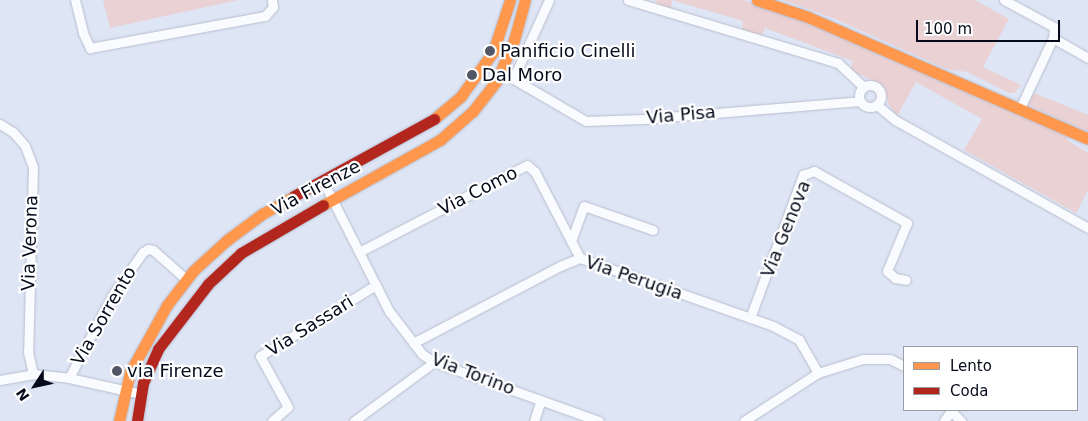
<!DOCTYPE html>
<style>
body{margin:0}
#map{position:relative;width:1088px;height:421px;overflow:hidden;background:#dee5f5;font-family:"DejaVu Sans",sans-serif}
div>[style]{position:absolute}
.green>*{inset:0;background:#e9d1d4}
.roads{filter:drop-shadow(0 0 1px #b7bece) drop-shadow(0 0 1px #b7bece)}
.street>*{height:9px;margin:-4.5px;padding:0 4.5px;transform-origin:4.5px;border-radius:4.5px;background:#fafbfe}
.street>.ring{margin:-4.5px;padding:0;box-sizing:content-box;background:none;border:9px solid #fafbfe;border-radius:50%}
.slow>*{height:11px;margin:-5.5px;padding:0 5.5px;transform-origin:5.5px;border-radius:5.5px;background:#ff974d}
.jam>*{height:11px;margin:-5.5px;padding:0 5.5px;transform-origin:5.5px;border-radius:5.5px;background:#b3261e}
.dots>*{width:14px;height:14px;translate:-50% -50%;box-sizing:border-box;border:2px solid #fff;border-radius:50%}
span{translate:-50% -50%;white-space:nowrap;text-align:center;line-height:1.15;-webkit-text-stroke:4.5px #fff;paint-order:stroke}
.poi-label{font-size:18px;color:#060b1b}
.left{translate:0 -50%;text-align:left}
.street-label{font-size:18px;color:#060b1b}
.legend{position:absolute;left:903px;top:346px;width:175px;height:65px;box-sizing:border-box;background:#fff;border:1px solid #9b9da4;margin:0;padding:6px 9px;list-style:none;font-size:15px;color:#060b1b}
.legend li{display:flex;align-items:center;gap:10px;height:25px}
.legend b{width:25px;border:1px solid #9b9da4}
.north{position:absolute;left:10px;top:361px;width:50px;height:50px;-webkit-text-stroke:4px #fff;paint-order:stroke;rotate:235deg;font-size:14px;font-weight:700;line-height:20px;text-align:center;color:#060b1b}
.north::after{content:'';display:block;margin:auto;width:18px;height:22px;background:#060b1b;clip-path:polygon(50% 0,100% 100%,50% 72%,0 100%)}
.scale{position:absolute;left:916px;top:20px;width:144px;height:22px;box-sizing:border-box;border:2px solid #060b1b;border-top:0;padding-left:6px;font-size:15px;line-height:18px;white-space:nowrap;color:#060b1b;-webkit-text-stroke:4px #fff;paint-order:stroke}
</style>
<div id="map">
<div class="green">
<div style="clip-path:polygon(103px 0,238px 0,110px 28px)"></div>
<div style="clip-path:polygon(657px 0,743px 0,830px 30px,1069px 136px,1067px 140px,1088px 153px,1088px 190px,1076px 213px,964px 150px,982px 119px,916px 82px,897px 116px,889px 105px,884px 86px,850px 70px,853px 61px,765px 28px,762px 36px,742px 29px,743px 21px,672px 0,671px 9px,655px 6px)"></div>
<div style="clip-path:polygon(783px 0,975px 0,1009px 19px,983px 67px,1021px 85px,1014px 93px,1009px 93px,967px 72px,946px 69px,833px 18px)"></div>
<div style="clip-path:polygon(1034px 93px,1088px 115px,1088px 132px,1028px 105px)"></div>
</div>
<div class="roads">
<div class="street">
<div style="left:75px;top:0;width:34px;rotate:76deg"></div>
<div style="left:83px;top:33px;width:17px;rotate:65deg"></div>
<div style="left:90px;top:48px;width:178px;rotate:-10.4deg"></div>
<div style="left:265px;top:16px;width:12px;rotate:-48deg"></div>
<div style="left:273px;top:7px;width:7px;rotate:-98deg"></div>
<div style="left:628px;top:0;width:219px;rotate:16.7deg"></div>
<div style="left:838px;top:63px;width:35px;rotate:43deg"></div>
<div style="left:1004px;top:0;width:57px;rotate:28.4deg"></div>
<div style="left:1054px;top:27px;width:11px;rotate:95deg"></div>
<div style="left:1053px;top:38px;width:77px;rotate:115.2deg"></div>
<div style="left:1053px;top:38px;width:40px;rotate:29.7deg"></div>
<div style="left:500px;top:71px;width:99px;rotate:30.2deg"></div>
<div style="left:586px;top:121px;width:57px;rotate:-2deg"></div>
<div style="left:643px;top:119px;width:218px;rotate:-4.7deg"></div>
<div style="left:513px;top:79px;width:87px;rotate:-65.5deg"></div>
<div class="ring" style="left:859px;top:85px;width:13px;height:13px"></div>
<div style="left:877px;top:105px;width:23px;rotate:40deg"></div>
<div style="left:895px;top:120px;width:221px;rotate:29.2deg"></div>
<div style="left:0;top:124px;width:15px;rotate:32deg"></div>
<div style="left:13px;top:132px;width:18px;rotate:49deg"></div>
<div style="left:25px;top:146px;width:22px;rotate:69deg"></div>
<div style="left:33px;top:167px;width:185px;rotate:91.5deg"></div>
<div style="left:28px;top:352px;width:23px;rotate:77deg"></div>
<div style="left:323px;top:181px;width:146px;rotate:63.1deg"></div>
<div style="left:389px;top:311px;width:54px;rotate:52.5deg"></div>
<div style="left:422px;top:354px;width:14px;rotate:34deg"></div>
<div style="left:434px;top:362px;width:175px;rotate:19.7deg"></div>
<div style="left:571px;top:241px;width:37px;rotate:-70deg"></div>
<div style="left:584px;top:206px;width:73px;rotate:19.2deg"></div>
<div style="left:359px;top:252px;width:189px;rotate:-27.4deg"></div>
<div style="left:527px;top:165px;width:11px;rotate:41deg"></div>
<div style="left:535px;top:172px;width:97px;rotate:62.4deg"></div>
<div style="left:750px;top:318px;width:153px;rotate:-69.7deg"></div>
<div style="left:803px;top:175px;width:12px;rotate:-20deg"></div>
<div style="left:814px;top:171px;width:107px;rotate:29.2deg"></div>
<div style="left:907px;top:223px;width:52px;rotate:112.6deg"></div>
<div style="left:887px;top:271px;width:11px;rotate:41deg"></div>
<div style="left:895px;top:278px;width:11px;rotate:10deg"></div>
<div style="left:413px;top:343px;width:166px;rotate:-27.6deg"></div>
<div style="left:560px;top:266px;width:22px;rotate:-22deg"></div>
<div style="left:580px;top:258px;width:205px;rotate:19.4deg"></div>
<div style="left:773px;top:326px;width:30px;rotate:28deg"></div>
<div style="left:799px;top:340px;width:38px;rotate:60deg"></div>
<div style="left:69px;top:378px;width:91px;rotate:-62.6deg"></div>
<div style="left:111px;top:297px;width:55px;rotate:-54.6deg"></div>
<div style="left:143px;top:252px;width:6px;rotate:-31deg"></div>
<div style="left:148px;top:249px;width:5px;rotate:11deg"></div>
<div style="left:153px;top:250px;width:45px;rotate:41.4deg"></div>
<div style="left:0;top:380px;width:34px;rotate:-10deg"></div>
<div style="left:33px;top:374px;width:36px;rotate:6deg"></div>
<div style="left:69px;top:378px;width:74px;rotate:12.5deg"></div>
<div style="left:950px;top:410px;width:16px;rotate:45deg"></div>
<div style="left:272px;top:421px;width:21px;rotate:-41deg"></div>
<div style="left:288px;top:407px;width:58px;rotate:-118.8deg"></div>
<div style="left:260px;top:356px;width:136px;rotate:-31.5deg"></div>
<div style="left:354px;top:421px;width:99px;rotate:-36.4deg"></div>
<div style="left:534px;top:421px;width:22px;rotate:-72deg"></div>
<div style="left:744px;top:421px;width:88px;rotate:-33deg"></div>
<div style="left:818px;top:373px;width:47px;rotate:-17.3deg"></div>
<div style="left:863px;top:359px;width:27px"></div>
<div style="left:890px;top:359px;width:16px;rotate:27deg"></div>
<div style="left:944px;top:421px;width:12px;rotate:-55deg"></div>
</div>
<div class="slow">
<div style="left:757px;top:0;width:54px;rotate:18.4deg"></div>
<div style="left:808px;top:17px;width:305px;rotate:23.5deg"></div>
<div style="left:434px;top:119px;width:35px;rotate:-40deg"></div>
<div style="left:461px;top:96px;width:54px;rotate:-54deg"></div>
<div style="left:493px;top:52px;width:55px;rotate:-71.9deg"></div>
<div style="left:323px;top:205px;width:134px;rotate:-29.1deg"></div>
<div style="left:440px;top:140px;width:44px;rotate:-41.3deg"></div>
<div style="left:473px;top:111px;width:39px;rotate:-52deg"></div>
<div style="left:497px;top:80px;width:43px;rotate:-67deg"></div>
<div style="left:514px;top:40px;width:41px;rotate:-74.6deg"></div>
<div style="left:119px;top:421px;width:50px;rotate:-77.3deg"></div>
<div style="left:130px;top:372px;width:77px;rotate:-61.1deg"></div>
<div style="left:167px;top:305px;width:44px;rotate:-52.4deg"></div>
<div style="left:194px;top:270px;width:45px;rotate:-42.3deg"></div>
<div style="left:227px;top:240px;width:44px;rotate:-36.6deg"></div>
<div style="left:262px;top:214px;width:37px;rotate:-29deg"></div>
</div>
<div class="jam">
<div style="left:294px;top:196px;width:160px;rotate:-28.8deg"></div>
<div style="left:137px;top:421px;width:38px;rotate:-81deg"></div>
<div style="left:143px;top:383px;width:37px;rotate:-66deg"></div>
<div style="left:158px;top:349px;width:82px;rotate:-52.4deg"></div>
<div style="left:208px;top:284px;width:45px;rotate:-43.2deg"></div>
<div style="left:241px;top:253px;width:95px;rotate:-30.3deg"></div>
</div>
</div>
<div class="dots">
<div style="left:490px;top:51px;background:#525767"></div>
<div style="left:472px;top:75px;background:#525767"></div>
<div style="left:117px;top:371px;background:#525767"></div>
</div>
<div class="poi-label">
<span class="left" style="left:500px;top:51px">Panificio Cinelli</span>
<span class="left" style="left:482px;top:75px">Dal Moro</span>
<span class="left" style="left:127px;top:371px">via Firenze</span>
</div>
<div class="street-label">
<span style="left:681px;top:115px;rotate:-5deg">Via Pisa</span>
<span style="left:316px;top:188px;rotate:-28deg">Via Firenze</span>
<span style="left:478px;top:191px;rotate:-27deg">Via Como</span>
<span style="left:786px;top:229px;rotate:-68deg">Via Genova</span>
<span style="left:30px;top:243px;rotate:-88deg">Via Verona</span>
<span style="left:634px;top:278px;rotate:19deg">Via Perugia</span>
<span style="left:104px;top:316px;rotate:-60deg">Via Sorrento</span>
<span style="left:310px;top:326px;rotate:-32deg">Via Sassari</span>
<span style="left:473px;top:374px;rotate:21deg">Via Torino</span>
</div>
<ul class="legend">
<li><b style="height:6px;background:#ff974d"></b>Lento</li>
<li><b style="height:6px;background:#b3261e"></b>Coda</li>
</ul>
<div class="north">N</div>
<div class="scale">100 m</div>
</div>
